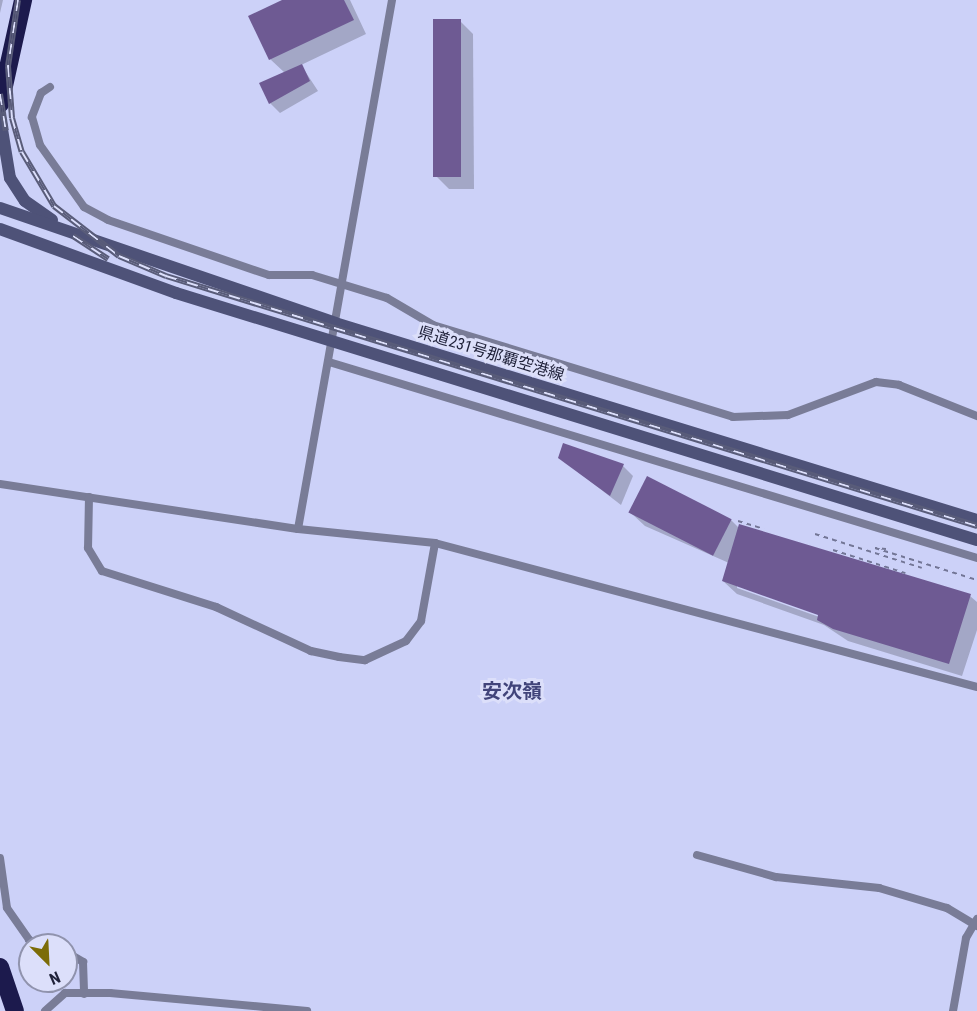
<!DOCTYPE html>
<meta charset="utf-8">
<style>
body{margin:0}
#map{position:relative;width:977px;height:1011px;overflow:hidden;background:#ccd1f8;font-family:"Roboto Condensed","Noto Sans JP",sans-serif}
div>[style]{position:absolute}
.shadow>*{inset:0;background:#0003}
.building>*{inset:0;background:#6e5a93;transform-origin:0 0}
.path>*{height:2px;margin-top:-1px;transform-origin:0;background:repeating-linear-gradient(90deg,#737696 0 4.5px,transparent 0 9px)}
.lane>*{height:8px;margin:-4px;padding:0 4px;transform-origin:4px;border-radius:4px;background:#797c97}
.secondary>*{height:12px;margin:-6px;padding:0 6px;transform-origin:6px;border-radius:6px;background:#4e5278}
.highway>*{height:18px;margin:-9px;padding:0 9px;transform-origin:9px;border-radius:9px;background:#1c1a4d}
.rail>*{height:6px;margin-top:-3px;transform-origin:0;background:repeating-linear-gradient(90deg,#dcdffa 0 11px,#595c79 0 22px);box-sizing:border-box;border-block:2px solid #595c79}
span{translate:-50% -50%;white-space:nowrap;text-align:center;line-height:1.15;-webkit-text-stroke:6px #dcdffa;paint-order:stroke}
.street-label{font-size:16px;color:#1f2139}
.quarter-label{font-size:20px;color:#41447a;font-weight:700}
.north{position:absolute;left:18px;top:933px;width:60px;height:60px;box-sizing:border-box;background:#dcdffa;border:2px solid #9093ad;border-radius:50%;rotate:156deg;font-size:16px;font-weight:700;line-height:24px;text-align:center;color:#1f2139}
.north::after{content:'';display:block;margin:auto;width:21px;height:27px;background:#7c6c07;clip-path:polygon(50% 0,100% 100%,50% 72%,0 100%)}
</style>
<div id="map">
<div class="shadow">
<div style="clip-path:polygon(0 0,3px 0,0 13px)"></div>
<div style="clip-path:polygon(286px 0,350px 0,366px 34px,301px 65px,318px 91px,280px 113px,270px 103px,285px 73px,270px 59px)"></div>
<div style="clip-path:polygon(460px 21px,473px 34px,474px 189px,449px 189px,436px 176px)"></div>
<div style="clip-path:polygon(564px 445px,623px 466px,633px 476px,621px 505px,560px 458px)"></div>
<div style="clip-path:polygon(evenodd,631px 513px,731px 520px,739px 528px,970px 596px,977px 602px,977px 630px,962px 676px,848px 641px,824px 625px,737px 594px,723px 581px,729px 563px,645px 526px,631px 513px,737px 585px,826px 616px,825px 619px,737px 588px,737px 585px)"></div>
</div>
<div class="building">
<div style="clip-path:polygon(282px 0,344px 0,354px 20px,269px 60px,248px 16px)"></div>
<div style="left:433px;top:19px;width:28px;height:158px"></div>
<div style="clip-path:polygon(302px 64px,310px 81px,269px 104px,259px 83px)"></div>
<div style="clip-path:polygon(563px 443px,624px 464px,610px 496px,558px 458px)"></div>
<div style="left:647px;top:476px;width:95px;height:41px;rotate:27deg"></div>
<div style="clip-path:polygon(739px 524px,971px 594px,949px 664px,833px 629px,817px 620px,818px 615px,722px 581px)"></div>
</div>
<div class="path">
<div style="left:738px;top:521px;width:27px;rotate:17deg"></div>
<div style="left:815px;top:534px;width:112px;rotate:17.6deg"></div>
<div style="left:886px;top:549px;width:11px;rotate:-175deg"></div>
<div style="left:875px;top:548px;width:107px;rotate:17.4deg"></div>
<div style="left:833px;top:550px;width:76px;rotate:17.7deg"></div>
</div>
<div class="lane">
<div style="left:50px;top:87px;width:11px;rotate:146deg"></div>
<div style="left:41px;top:93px;width:26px;rotate:111deg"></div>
<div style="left:32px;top:117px;width:29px;rotate:74deg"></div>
<div style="left:40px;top:145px;width:76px;rotate:54.6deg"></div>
<div style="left:84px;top:207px;width:27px;rotate:28deg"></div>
<div style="left:108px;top:220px;width:170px;rotate:18.9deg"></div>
<div style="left:269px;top:275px;width:43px"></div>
<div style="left:312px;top:275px;width:78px;rotate:17deg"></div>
<div style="left:387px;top:298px;width:53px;rotate:30.4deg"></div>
<div style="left:433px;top:325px;width:314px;rotate:17deg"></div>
<div style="left:733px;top:417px;width:55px;rotate:-2.1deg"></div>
<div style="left:788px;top:415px;width:94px;rotate:-20.6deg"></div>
<div style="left:876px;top:382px;width:23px;rotate:7deg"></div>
<div style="left:899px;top:385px;width:84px;rotate:21.7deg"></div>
<div style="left:329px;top:362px;width:677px;rotate:16.83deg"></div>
<div style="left:0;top:484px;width:301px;rotate:8.6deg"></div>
<div style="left:298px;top:529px;width:138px;rotate:5.8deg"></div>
<div style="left:435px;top:543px;width:561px;rotate:14.88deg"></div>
<div style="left:89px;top:497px;width:51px;rotate:91.1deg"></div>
<div style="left:88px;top:548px;width:27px;rotate:59deg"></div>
<div style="left:102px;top:571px;width:120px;rotate:17.5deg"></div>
<div style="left:216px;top:607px;width:105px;rotate:24.9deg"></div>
<div style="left:311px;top:651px;width:29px;rotate:12deg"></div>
<div style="left:339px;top:657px;width:26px;rotate:7deg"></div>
<div style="left:365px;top:660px;width:45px;rotate:-24.9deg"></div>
<div style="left:406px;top:641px;width:25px;rotate:-53deg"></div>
<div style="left:421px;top:621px;width:79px;rotate:-79.8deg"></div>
<div style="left:298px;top:529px;width:537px;rotate:-79.92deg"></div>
<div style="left:697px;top:855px;width:82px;rotate:15.6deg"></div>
<div style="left:776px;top:877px;width:104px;rotate:6.1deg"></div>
<div style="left:879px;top:888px;width:71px;rotate:16.4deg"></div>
<div style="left:947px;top:908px;width:35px;rotate:31deg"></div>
<div style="left:0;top:858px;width:50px;rotate:82deg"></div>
<div style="left:7px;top:908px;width:39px;rotate:55deg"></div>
<div style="left:29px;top:940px;width:12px;rotate:24deg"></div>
<div style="left:66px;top:952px;width:20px;rotate:30deg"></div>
<div style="left:83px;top:962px;width:32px;rotate:88deg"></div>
<div style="left:45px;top:1011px;width:27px;rotate:-42deg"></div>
<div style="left:65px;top:993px;width:45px"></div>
<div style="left:110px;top:993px;width:198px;rotate:5.2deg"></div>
<div style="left:953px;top:1011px;width:74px;rotate:-79.9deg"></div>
<div style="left:966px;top:938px;width:22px;rotate:-60deg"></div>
</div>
<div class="secondary">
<div style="left:0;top:117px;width:62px;rotate:80.7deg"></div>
<div style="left:10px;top:178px;width:27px;rotate:57deg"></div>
<div style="left:25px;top:201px;width:33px;rotate:35deg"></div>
<div style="left:0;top:208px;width:354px;rotate:18.9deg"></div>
<div style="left:335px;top:323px;width:672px;rotate:17.06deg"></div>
<div style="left:0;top:229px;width:187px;rotate:20deg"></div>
<div style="left:176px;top:293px;width:838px;rotate:17.14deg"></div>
</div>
<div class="highway">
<div style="left:0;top:104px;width:107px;rotate:-77.5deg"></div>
<div style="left:0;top:967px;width:46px;rotate:71.2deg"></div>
</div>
<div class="rail">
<div style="left:18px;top:0;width:67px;rotate:98.6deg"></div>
<div style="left:8px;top:66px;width:52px;rotate:85.6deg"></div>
<div style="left:12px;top:118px;width:35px;rotate:74deg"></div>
<div style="left:22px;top:152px;width:63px;rotate:59.3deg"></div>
<div style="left:54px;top:206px;width:82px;rotate:37.6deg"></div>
<div style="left:119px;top:256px;width:51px;rotate:23.1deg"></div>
<div style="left:166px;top:276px;width:849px;rotate:17.13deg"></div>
<div style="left:0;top:94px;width:37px;rotate:81deg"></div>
<div style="left:73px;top:236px;width:42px;rotate:33.3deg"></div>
</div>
<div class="street-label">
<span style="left:491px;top:354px;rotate:17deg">県道231号那覇空港線</span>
</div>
<div class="quarter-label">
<span style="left:512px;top:691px">安次嶺</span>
</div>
<div class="north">N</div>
</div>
